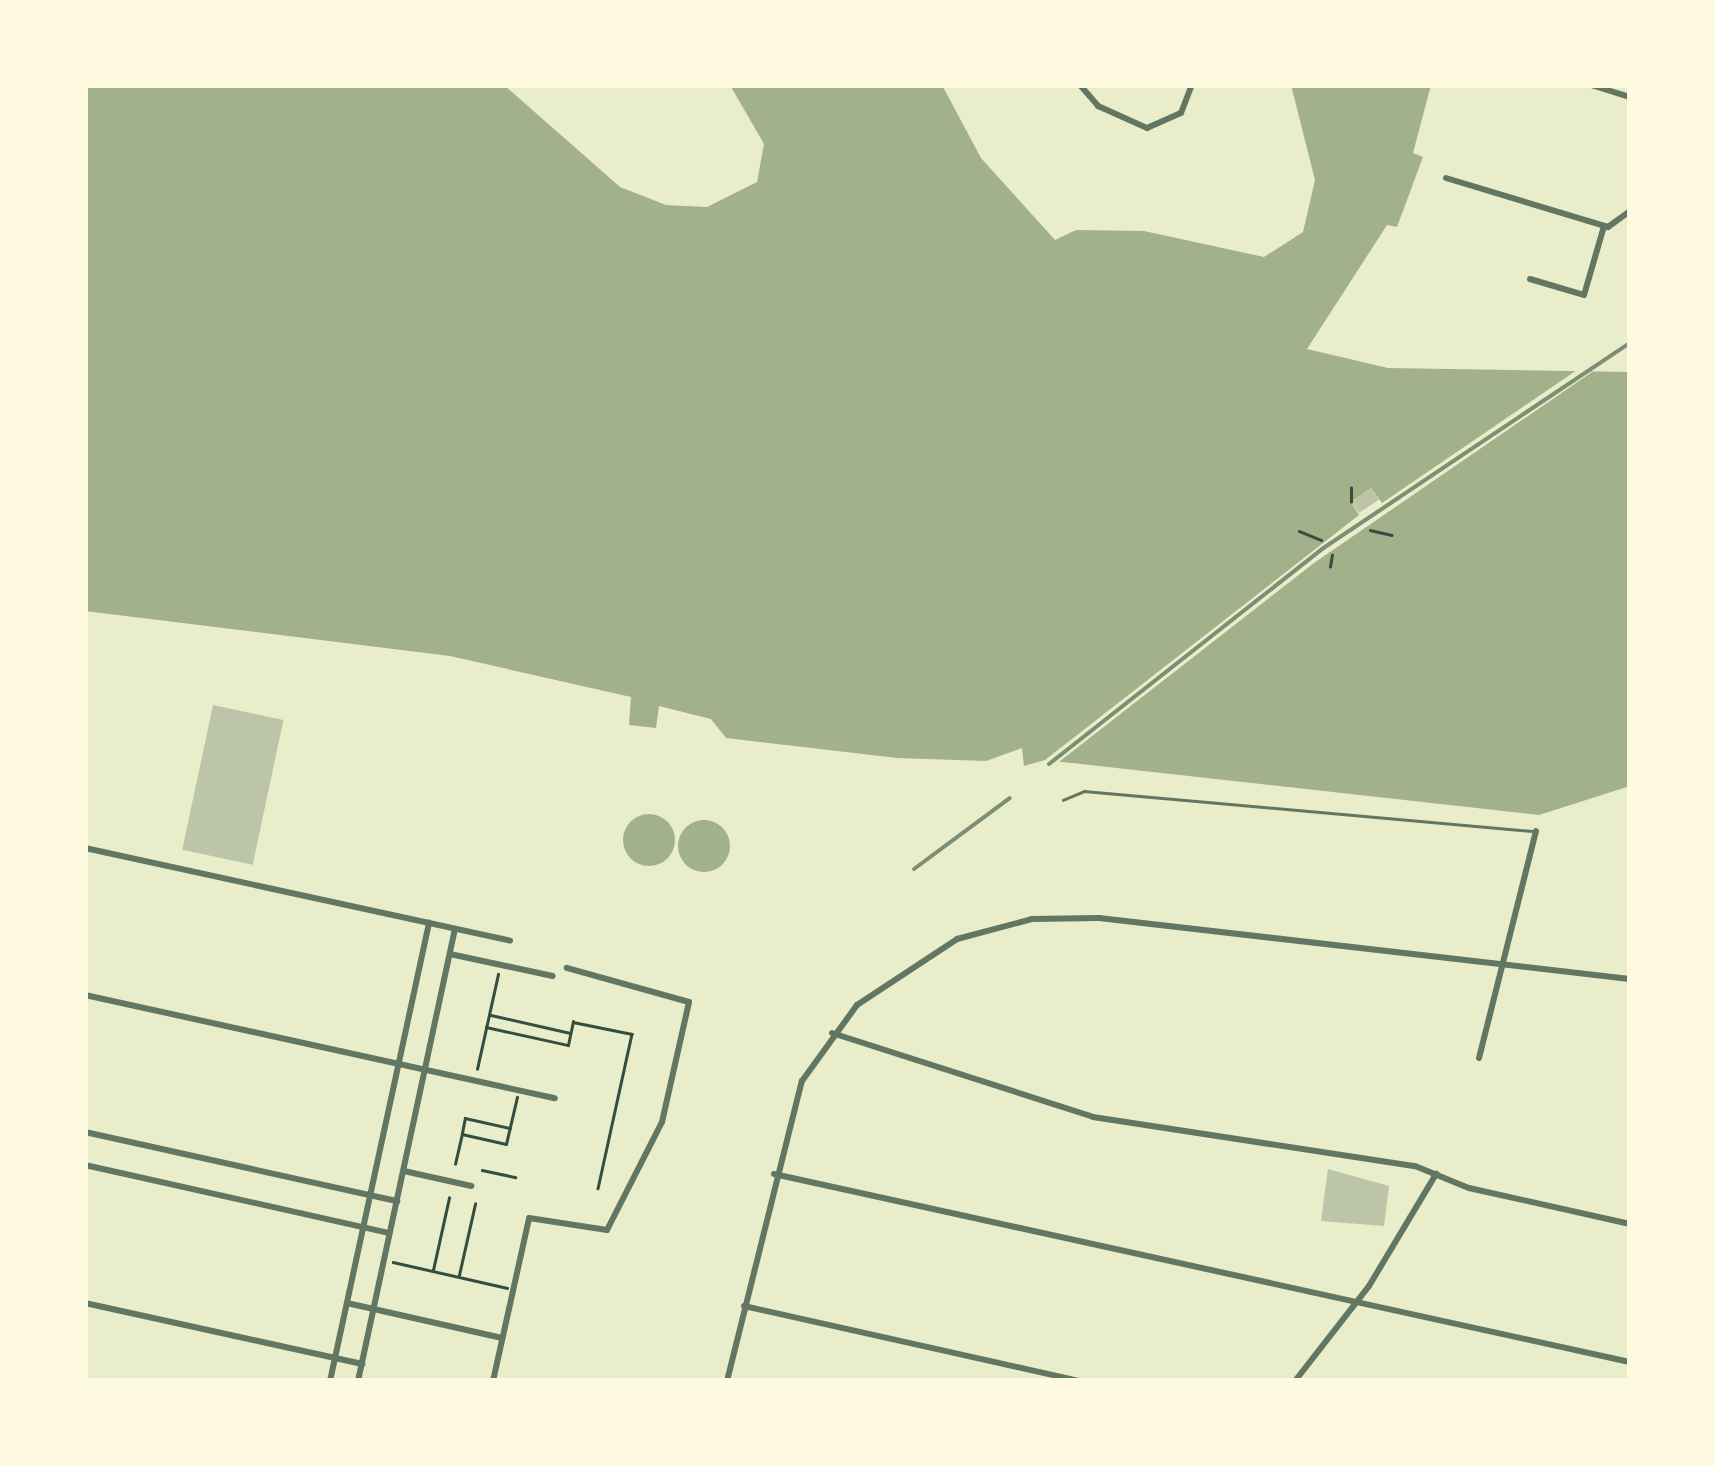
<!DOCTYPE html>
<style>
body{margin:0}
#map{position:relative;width:1715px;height:1466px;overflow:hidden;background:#e9edc9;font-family:Overpass,sans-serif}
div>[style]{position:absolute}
.water>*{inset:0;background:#a3b18a}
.round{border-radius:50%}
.pier>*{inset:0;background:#e9edc9}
.building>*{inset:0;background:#bcc5a7;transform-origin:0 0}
.path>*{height:2.5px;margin:-1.25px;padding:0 1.25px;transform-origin:1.25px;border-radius:1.25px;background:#344e41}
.service>*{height:2.5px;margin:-1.25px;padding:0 1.25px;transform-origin:1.25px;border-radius:1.25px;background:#617663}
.minor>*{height:6px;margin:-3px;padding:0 3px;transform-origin:3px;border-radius:3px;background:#617663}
.rail>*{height:4px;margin:-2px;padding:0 2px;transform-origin:2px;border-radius:2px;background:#7c8e77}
span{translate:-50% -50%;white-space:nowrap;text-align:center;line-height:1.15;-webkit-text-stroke:10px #fefae0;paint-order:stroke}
.frame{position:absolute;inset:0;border:88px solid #fefae0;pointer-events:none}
</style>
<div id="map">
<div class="water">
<div style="clip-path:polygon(85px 85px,504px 85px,620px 187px,666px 205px,707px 207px,757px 182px,764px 144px,730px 85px,942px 85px,981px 158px,1055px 240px,1076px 230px,1144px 231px,1264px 257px,1303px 232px,1315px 180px,1291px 85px,1431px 85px,1413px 153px,1423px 157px,1397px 227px,1387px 225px,1307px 349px,1388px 368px,1630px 372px,1630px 786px,1539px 815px,1045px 760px,1024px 766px,1022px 748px,986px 761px,897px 758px,726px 738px,711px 719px,659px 706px,656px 728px,629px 725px,631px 697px,450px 656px,85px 611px)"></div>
<div class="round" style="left:623px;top:814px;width:52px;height:52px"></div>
<div class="round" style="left:678px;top:820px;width:52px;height:52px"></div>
</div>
<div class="pier">
<div style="clip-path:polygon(1577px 370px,1592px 372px,1314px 563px,1055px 765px,1045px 760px,1359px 515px,1351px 502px,1371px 488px,1382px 503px)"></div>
</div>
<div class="building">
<div style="left:1371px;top:488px;width:14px;height:24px;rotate:56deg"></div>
<div style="left:213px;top:705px;width:72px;height:148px;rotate:12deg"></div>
<div style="clip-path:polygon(1328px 1169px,1389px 1186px,1384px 1226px,1321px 1221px)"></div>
</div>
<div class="path">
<div style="left:1351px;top:502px;width:14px;rotate:-90deg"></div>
<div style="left:1370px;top:530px;width:22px;rotate:13deg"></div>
<div style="left:1299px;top:531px;width:24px;rotate:22deg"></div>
<div style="left:1330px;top:567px;width:12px;rotate:-81deg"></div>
<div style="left:491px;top:1015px;width:81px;rotate:12.8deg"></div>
<div style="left:486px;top:1027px;width:84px;rotate:12.4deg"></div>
<div style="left:568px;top:1045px;width:24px;rotate:-78deg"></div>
<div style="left:573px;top:1022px;width:60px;rotate:11.5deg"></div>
<div style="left:632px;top:1034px;width:158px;rotate:102.4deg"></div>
<div style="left:477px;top:1069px;width:97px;rotate:-77.5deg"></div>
<div style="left:462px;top:1133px;width:15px;rotate:-79deg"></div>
<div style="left:465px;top:1118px;width:46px;rotate:12.5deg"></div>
<div style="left:455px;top:1164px;width:31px;rotate:-77deg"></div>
<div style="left:462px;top:1134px;width:45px;rotate:12.8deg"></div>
<div style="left:506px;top:1144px;width:48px;rotate:-76.8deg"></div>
<div style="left:482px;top:1170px;width:34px;rotate:12deg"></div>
<div style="left:393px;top:1262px;width:117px;rotate:12.8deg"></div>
<div style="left:433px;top:1270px;width:74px;rotate:-77.5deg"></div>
<div style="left:459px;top:1275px;width:73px;rotate:-77.3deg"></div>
</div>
<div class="service">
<div style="left:1063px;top:800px;width:23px;rotate:-23deg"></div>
<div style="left:1084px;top:791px;width:453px;rotate:5.1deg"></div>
</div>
<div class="minor">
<div style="left:1080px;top:85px;width:28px;rotate:49deg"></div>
<div style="left:1098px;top:106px;width:54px;rotate:24.2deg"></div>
<div style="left:1147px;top:128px;width:37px;rotate:-24deg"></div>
<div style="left:1181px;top:113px;width:30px;rotate:-69deg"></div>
<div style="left:1591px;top:85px;width:41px;rotate:17.1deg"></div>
<div style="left:1446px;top:178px;width:169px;rotate:16.8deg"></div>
<div style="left:1608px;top:227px;width:27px;rotate:-36deg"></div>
<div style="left:1530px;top:279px;width:56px;rotate:16.5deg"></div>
<div style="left:1584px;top:295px;width:72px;rotate:-73.8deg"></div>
<div style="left:85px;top:848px;width:435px;rotate:12.3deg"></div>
<div style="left:450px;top:954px;width:105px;rotate:12.1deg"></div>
<div style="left:85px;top:995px;width:481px;rotate:12.4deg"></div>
<div style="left:832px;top:1033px;width:274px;rotate:17.8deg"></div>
<div style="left:1093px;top:1117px;width:326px;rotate:8.7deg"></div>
<div style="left:1415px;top:1166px;width:58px;rotate:22.2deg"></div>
<div style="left:1469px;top:1188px;width:165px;rotate:12.6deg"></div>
<div style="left:1479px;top:1058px;width:234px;rotate:-75.9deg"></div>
<div style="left:85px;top:1132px;width:320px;rotate:12.5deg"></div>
<div style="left:85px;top:1165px;width:312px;rotate:12.6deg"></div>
<div style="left:404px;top:1171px;width:69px;rotate:12.6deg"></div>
<div style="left:774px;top:1174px;width:876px;rotate:12.39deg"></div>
<div style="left:85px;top:1303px;width:284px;rotate:12.4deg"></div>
<div style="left:347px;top:1303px;width:159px;rotate:12.7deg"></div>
<div style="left:744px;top:1306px;width:343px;rotate:12.6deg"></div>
<div style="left:330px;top:1381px;width:469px;rotate:-77.8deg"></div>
<div style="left:358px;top:1381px;width:462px;rotate:-77.9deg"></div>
<div style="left:493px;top:1381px;width:167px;rotate:-77.5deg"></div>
<div style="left:529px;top:1218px;width:79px;rotate:8.7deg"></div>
<div style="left:607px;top:1230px;width:121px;rotate:-63deg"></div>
<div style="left:662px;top:1122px;width:123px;rotate:-77.3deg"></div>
<div style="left:689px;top:1002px;width:127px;rotate:-164.4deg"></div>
<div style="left:727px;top:1381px;width:309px;rotate:-76deg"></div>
<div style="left:802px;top:1081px;width:94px;rotate:-54.1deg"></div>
<div style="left:857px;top:1005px;width:120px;rotate:-33.4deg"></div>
<div style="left:957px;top:939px;width:78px;rotate:-14.9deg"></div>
<div style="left:1032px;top:919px;width:67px;rotate:-0.9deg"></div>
<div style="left:1099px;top:918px;width:534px;rotate:6.55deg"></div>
<div style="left:1295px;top:1381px;width:120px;rotate:-52.1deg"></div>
<div style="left:1369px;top:1286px;width:131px;rotate:-59.1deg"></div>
</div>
<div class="rail">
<div style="left:1049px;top:764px;width:347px;rotate:-38.2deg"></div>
<div style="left:1322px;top:549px;width:371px;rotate:-33.8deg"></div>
<div style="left:914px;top:869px;width:119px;rotate:-36.5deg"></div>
</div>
<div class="frame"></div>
</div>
